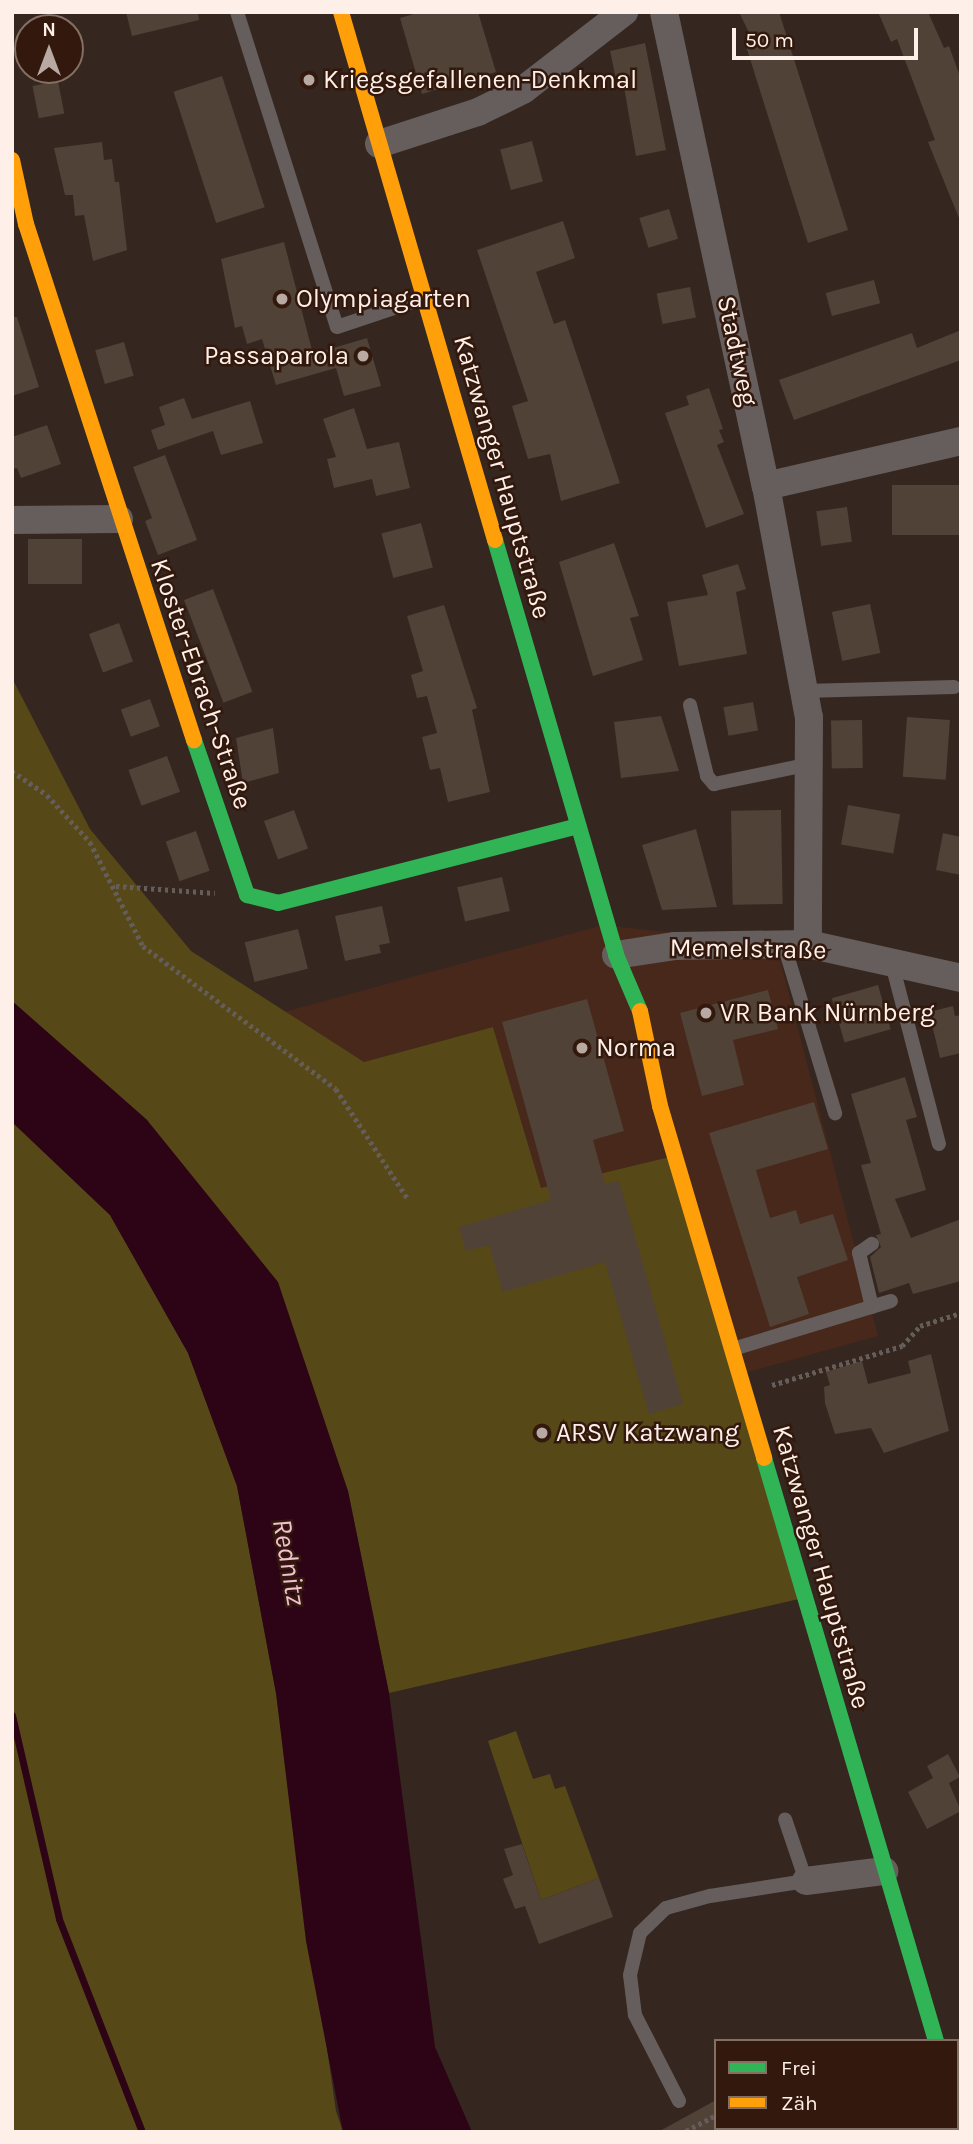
<!DOCTYPE html>
<meta charset="utf-8">
<style>
body{margin:0}
#map{position:relative;width:973px;height:2144px;overflow:hidden;background:#35261f;font-family:Karla,sans-serif}
div>[style]{position:absolute}
.built>*{inset:0;background:#47281a}
.green>*{inset:0;background:#574818}
.water>*{inset:0;background:#2d0316}
.stream>*{height:7px;margin:-3.5px;padding:0 3.5px;transform-origin:3.5px;border-radius:3.5px;background:#2d0316}
.building>*{inset:0;background:#504236;transform-origin:0 0}
.path>*{height:4.5px;margin-top:-2.25px;transform-origin:0;background:repeating-linear-gradient(90deg,#655d5a 0 3.5px,transparent 0 7px)}
.lane>*{height:14px;margin:-7px;padding:0 7px;transform-origin:7px;border-radius:7px;background:#655e5d}
.street>*{height:28px;margin:-14px;padding:0 14px;transform-origin:14px;border-radius:14px;background:#655e5d}
.fast>*{height:16px;margin:-8px;padding:0 8px;transform-origin:8px;border-radius:8px;background:#30b455}
.slow>*{height:16px;margin:-8px;padding:0 8px;transform-origin:8px;border-radius:8px;background:#ff9f0a}
.dots>*{width:19px;height:19px;translate:-50% -50%;box-sizing:border-box;border:4px solid #33190d;border-radius:50%}
span{translate:-50% -50%;white-space:nowrap;text-align:center;line-height:1.15;-webkit-text-stroke:5px #33190d;paint-order:stroke}
.poi-label{font-size:26px;color:#feefe8}
.left{translate:0 -50%;text-align:left}
.right{translate:-100% -50%;text-align:right}
.street-label{font-size:26px;color:#feefe8}
.water-label{font-size:28px;color:#f3bfd1;font-style:italic}
.frame{position:absolute;inset:0;border:14px solid #feefe8;pointer-events:none}
.legend{position:absolute;left:714px;top:2039px;width:245px;height:91px;box-sizing:border-box;background:#33190d;border:2px solid #846f65;margin:0;padding:9px 12px;list-style:none;font-size:21px;color:#feefe8}
.legend li{display:flex;align-items:center;gap:14px;height:35px}
.legend b{width:35px;border:2px solid #846f65}
.north{position:absolute;left:14px;top:14px;width:70px;height:70px;box-sizing:border-box;background:#33190d;border:2px solid #846f65;border-radius:50%;rotate:0deg;font-size:19px;font-weight:700;line-height:28px;text-align:center;color:#feefe8}
.north::after{content:'';display:block;margin:auto;width:24px;height:32px;background:#b8a9a2;clip-path:polygon(50% 0,100% 100%,50% 72%,0 100%)}
.scale{position:absolute;left:732px;top:28px;width:186px;height:32px;box-sizing:border-box;border:4px solid #feefe8;border-top:0;padding-left:9px;font-size:21px;line-height:24px;white-space:nowrap;color:#feefe8;-webkit-text-stroke:5px #33190d;paint-order:stroke}
</style>
<div id="map">
<div class="built">
<div style="clip-path:polygon(603px 925px,776px 944px,878px 1336px,738px 1375px,541px 1188px,493px 1027px,364px 1062px,284px 1012px)"></div>
</div>
<div class="green">
<div style="clip-path:polygon(12px 678px,90px 829px,191px 951px,364px 1062px,493px 1027px,541px 1188px,674px 1156px,803px 1598px,389px 1693px,348px 1491px,147px 1120px,12px 1001px)"></div>
<div style="clip-path:polygon(12px 1122px,110px 1215px,188px 1353px,237px 1486px,276px 1693px,336px 2111px,343px 2132px,12px 2132px)"></div>
<div style="clip-path:polygon(516px 1731px,533px 1779px,550px 1774px,555px 1789px,565px 1786px,599px 1878px,541px 1900px,488px 1741px)"></div>
</div>
<div class="water">
<div style="clip-path:polygon(12px 1001px,147px 1120px,278px 1282px,348px 1491px,389px 1693px,435px 2047px,472px 2132px,343px 2132px,306px 1941px,276px 1693px,237px 1486px,188px 1353px,110px 1215px,12px 1122px)"></div>
</div>
<div class="stream">
<div style="left:12px;top:1715px;width:209px;rotate:77deg"></div>
<div style="left:59px;top:1919px;width:229px;rotate:68.7deg"></div>
</div>
<div class="building">
<div style="clip-path:polygon(126px 12px,198px 12px,199px 20px,132px 36px)"></div>
<div style="clip-path:polygon(421px 12px,478px 12px,496px 72px,422px 94px,400px 18px)"></div>
<div style="clip-path:polygon(739px 12px,779px 12px,848px 230px,808px 243px,745px 43px,753px 41px)"></div>
<div style="clip-path:polygon(878px 12px,928px 12px,944px 48px,949px 46px,961px 79px,961px 223px,928px 142px,935px 140px,897px 39px,891px 42px)"></div>
<div style="clip-path:polygon(645px 43px,666px 150px,636px 156px,624px 87px,618px 88px,610px 51px)"></div>
<div style="left:222px;top:76px;width:138px;height:51px;rotate:72deg"></div>
<div style="left:58px;top:81px;width:33px;height:26px;rotate:79deg"></div>
<div style="left:532px;top:141px;width:42px;height:33px;rotate:75deg"></div>
<div style="clip-path:polygon(102px 142px,104px 160px,112px 159px,115px 182px,119px 182px,127px 250px,93px 261px,84px 215px,75px 216px,73px 195px,65px 195px,54px 148px)"></div>
<div style="left:669px;top:209px;width:31px;height:31px;rotate:73deg"></div>
<div style="clip-path:polygon(563px 221px,575px 258px,536px 272px,554px 324px,565px 320px,620px 483px,561px 501px,550px 454px,528px 459px,512px 406px,528px 401px,477px 250px)"></div>
<div style="clip-path:polygon(284px 242px,313px 354px,367px 338px,381px 386px,344px 396px,336px 368px,276px 385px,262px 339px,247px 344px,242px 326px,235px 328px,221px 259px)"></div>
<div style="left:874px;top:280px;width:24px;height:50px;rotate:75deg"></div>
<div style="left:690px;top:287px;width:31px;height:34px;rotate:79deg"></div>
<div style="clip-path:polygon(12px 317px,17px 317px,39px 387px,12px 396px)"></div>
<div style="clip-path:polygon(961px 330px,961px 360px,794px 420px,779px 380px,912px 333px,917px 348px)"></div>
<div style="left:124px;top:342px;width:35px;height:30px;rotate:74deg"></div>
<div style="clip-path:polygon(709px 388px,723px 429px,719px 430px,724px 442px,717px 445px,744px 514px,706px 528px,665px 413px,689px 405px,686px 396px)"></div>
<div style="clip-path:polygon(184px 398px,192px 419px,250px 401px,263px 443px,221px 455px,213px 431px,158px 450px,151px 430px,165px 425px,159px 407px)"></div>
<div style="clip-path:polygon(354px 408px,367px 449px,399px 442px,410px 488px,376px 496px,372px 479px,334px 488px,327px 459px,336px 457px,323px 419px)"></div>
<div style="clip-path:polygon(47px 425px,61px 464px,21px 478px,17px 468px,12px 469px,12px 437px)"></div>
<div style="clip-path:polygon(165px 455px,197px 540px,158px 555px,145px 521px,152px 518px,133px 467px)"></div>
<div style="left:961px;top:485px;width:50px;height:69px;rotate:90deg"></div>
<div style="left:847px;top:507px;width:35px;height:31px;rotate:82deg"></div>
<div style="left:421px;top:523px;width:46px;height:41px;rotate:75deg"></div>
<div style="left:28px;top:539px;width:54px;height:45px"></div>
<div style="clip-path:polygon(614px 543px,639px 616px,630px 618px,643px 660px,593px 676px,559px 562px)"></div>
<div style="clip-path:polygon(738px 564px,746px 589px,736px 592px,747px 654px,679px 666px,667px 602px,708px 595px,702px 575px)"></div>
<div style="left:213px;top:589px;width:110px;height:31px;rotate:69deg"></div>
<div style="left:870px;top:604px;width:50px;height:39px;rotate:78deg"></div>
<div style="clip-path:polygon(444px 605px,477px 708px,472px 710px,490px 792px,448px 802px,440px 768px,430px 770px,422px 737px,437px 733px,427px 696px,417px 698px,411px 675px,423px 671px,407px 616px)"></div>
<div style="left:119px;top:623px;width:41px;height:32px;rotate:70deg"></div>
<div style="left:150px;top:699px;width:29px;height:31px;rotate:70deg"></div>
<div style="left:753px;top:702px;width:29px;height:30px;rotate:80deg"></div>
<div style="clip-path:polygon(661px 716px,679px 771px,621px 778px,614px 722px)"></div>
<div style="left:907px;top:717px;width:43px;height:60px;rotate:4deg"></div>
<div style="left:862px;top:720px;width:48px;height:31px;rotate:89deg"></div>
<div style="clip-path:polygon(273px 728px,279px 773px,243px 783px,236px 738px)"></div>
<div style="left:167px;top:756px;width:38px;height:41px;rotate:70deg"></div>
<div style="left:848px;top:805px;width:53px;height:40px;rotate:10deg"></div>
<div style="left:294px;top:810px;width:41px;height:32px;rotate:70deg"></div>
<div style="left:781px;top:810px;width:94px;height:50px;rotate:89deg"></div>
<div style="clip-path:polygon(696px 829px,717px 907px,662px 910px,642px 845px)"></div>
<div style="left:196px;top:831px;width:42px;height:32px;rotate:71deg"></div>
<div style="clip-path:polygon(943px 833px,961px 837px,961px 875px,936px 870px)"></div>
<div style="left:502px;top:877px;width:35px;height:46px;rotate:77deg"></div>
<div style="clip-path:polygon(382px 906px,390px 943px,379px 945px,381px 953px,345px 961px,335px 916px)"></div>
<div style="left:298px;top:929px;width:41px;height:55px;rotate:76deg"></div>
<div style="left:878px;top:985px;width:46px;height:48px;rotate:74deg"></div>
<div style="clip-path:polygon(768px 990px,778px 1029px,733px 1040px,744px 1085px,702px 1096px,680px 1013px)"></div>
<div style="clip-path:polygon(587px 999px,624px 1131px,593px 1140px,605px 1184px,619px 1181px,683px 1404px,649px 1414px,605px 1262px,503px 1292px,489px 1245px,466px 1251px,459px 1227px,551px 1200px,502px 1022px)"></div>
<div style="clip-path:polygon(953px 1006px,955px 1016px,961px 1015px,961px 1053px,940px 1058px,929px 1012px)"></div>
<div style="clip-path:polygon(905px 1077px,917px 1117px,906px 1120px,926px 1190px,895px 1199px,911px 1238px,961px 1219px,961px 1281px,913px 1294px,909px 1283px,879px 1293px,870px 1257px,881px 1247px,876px 1235px,881px 1234px,861px 1165px,871px 1163px,851px 1094px)"></div>
<div style="clip-path:polygon(814px 1102px,828px 1149px,756px 1170px,770px 1218px,796px 1210px,800px 1224px,833px 1214px,848px 1260px,797px 1277px,809px 1314px,770px 1327px,709px 1133px)"></div>
<div style="clip-path:polygon(931px 1354px,949px 1431px,884px 1453px,871px 1428px,835px 1434px,825px 1403px,824px 1387px,830px 1385px,826px 1372px,862px 1361px,868px 1384px,911px 1373px,908px 1361px)"></div>
<div style="clip-path:polygon(948px 1754px,960px 1777px,949px 1783px,961px 1811px,927px 1829px,908px 1792px,933px 1778px,927px 1766px)"></div>
<div style="clip-path:polygon(522px 1844px,541px 1900px,599px 1878px,613px 1917px,539px 1944px,525px 1906px,515px 1909px,503px 1879px,513px 1875px,504px 1849px)"></div>
<div style="clip-path:polygon(716px 2100px,716px 2132px,658px 2132px)"></div>
</div>
<div class="path">
<div style="left:12px;top:12px;width:1px"></div>
<div style="left:12px;top:771px;width:42px;rotate:34.4deg"></div>
<div style="left:47px;top:795px;width:64px;rotate:47.5deg"></div>
<div style="left:90px;top:842px;width:117px;rotate:63deg"></div>
<div style="left:143px;top:946px;width:240px;rotate:36.5deg"></div>
<div style="left:336px;top:1089px;width:131px;rotate:56.8deg"></div>
<div style="left:116px;top:886px;width:99px;rotate:4deg"></div>
<div style="left:772px;top:1385px;width:136px;rotate:-16.7deg"></div>
<div style="left:902px;top:1346px;width:27px;rotate:-48deg"></div>
<div style="left:920px;top:1326px;width:43px;rotate:-17.6deg"></div>
<div style="left:789px;top:2128px;width:4px;rotate:63deg"></div>
<div style="left:923px;top:2128px;width:4px;rotate:76deg"></div>
<div style="left:686px;top:2131px;width:34px;rotate:-28deg"></div>
</div>
<div class="lane">
<div style="left:237px;top:12px;width:330px;rotate:72.4deg"></div>
<div style="left:337px;top:327px;width:92px;rotate:-18.4deg"></div>
<div style="left:804px;top:691px;width:150px;rotate:-1.5deg"></div>
<div style="left:690px;top:705px;width:73px;rotate:76.5deg"></div>
<div style="left:707px;top:776px;width:11px;rotate:49deg"></div>
<div style="left:714px;top:784px;width:99px;rotate:-11.7deg"></div>
<div style="left:784px;top:945px;width:176px;rotate:73.1deg"></div>
<div style="left:891px;top:960px;width:190px;rotate:75.4deg"></div>
<div style="left:872px;top:1307px;width:56px;rotate:-103.5deg"></div>
<div style="left:859px;top:1253px;width:16px;rotate:-35deg"></div>
<div style="left:733px;top:1349px;width:165px;rotate:-16.9deg"></div>
<div style="left:957px;top:2084px;width:4px;rotate:-27deg"></div>
<div style="left:679px;top:2101px;width:97px;rotate:-117.1deg"></div>
<div style="left:635px;top:2015px;width:40px;rotate:-97.1deg"></div>
<div style="left:630px;top:1975px;width:43px;rotate:-76.6deg"></div>
<div style="left:640px;top:1933px;width:36px;rotate:-44deg"></div>
<div style="left:666px;top:1908px;width:46px;rotate:-15.3deg"></div>
<div style="left:710px;top:1896px;width:97px;rotate:-8.9deg"></div>
<div style="left:806px;top:1881px;width:65px;rotate:-108.7deg"></div>
</div>
<div class="street">
<div style="left:664px;top:12px;width:485px;rotate:77.9deg"></div>
<div style="left:766px;top:486px;width:235px;rotate:79.5deg"></div>
<div style="left:809px;top:717px;width:227px;rotate:90.3deg"></div>
<div style="left:379px;top:144px;width:104px;rotate:-17.9deg"></div>
<div style="left:478px;top:112px;width:50px;rotate:-26.1deg"></div>
<div style="left:523px;top:90px;width:128px;rotate:-37.7deg"></div>
<div style="left:766px;top:486px;width:200px;rotate:-13deg"></div>
<div style="left:12px;top:520px;width:107px;rotate:-0.5deg"></div>
<div style="left:616px;top:955px;width:60px;rotate:-8.7deg"></div>
<div style="left:675px;top:946px;width:133px;rotate:-0.9deg"></div>
<div style="left:808px;top:944px;width:157px;rotate:12.5deg"></div>
<div style="left:806px;top:1881px;width:79px;rotate:-7.3deg"></div>
</div>
<div class="fast">
<div style="left:495px;top:540px;width:432px;rotate:73.7deg"></div>
<div style="left:616px;top:955px;width:61px;rotate:66.8deg"></div>
<div style="left:194px;top:740px;width:164px;rotate:71.1deg"></div>
<div style="left:247px;top:895px;width:32px;rotate:14deg"></div>
<div style="left:278px;top:903px;width:310px;rotate:-14.4deg"></div>
<div style="left:764px;top:1458px;width:608px;rotate:73.56deg"></div>
<div style="left:957px;top:2105px;width:11px;rotate:68deg"></div>
</div>
<div class="slow">
<div style="left:341px;top:12px;width:550px;rotate:73.74deg"></div>
<div style="left:12px;top:160px;width:66px;rotate:77.7deg"></div>
<div style="left:26px;top:224px;width:543px;rotate:71.97deg"></div>
<div style="left:640px;top:1011px;width:97px;rotate:78.1deg"></div>
<div style="left:660px;top:1106px;width:367px;rotate:73.5deg"></div>
</div>
<div class="dots">
<div style="left:309px;top:80px;background:#b8a9a2"></div>
<div style="left:282px;top:299px;background:#b8a9a2"></div>
<div style="left:363px;top:356px;background:#b8a9a2"></div>
<div style="left:706px;top:1013px;background:#b8a9a2"></div>
<div style="left:582px;top:1048px;background:#b8a9a2"></div>
<div style="left:542px;top:1433px;background:#b8a9a2"></div>
</div>
<div class="poi-label">
<span class="left" style="left:323px;top:80px">Kriegsgefallenen-Denkmal</span>
<span class="left" style="left:296px;top:299px">Olympiagarten</span>
<span class="right" style="left:349px;top:356px">Passaparola</span>
<span class="left" style="left:720px;top:1013px">VR Bank Nürnberg</span>
<span class="left" style="left:596px;top:1048px">Norma</span>
<span class="left" style="left:556px;top:1433px">ARSV Katzwang</span>
</div>
<div class="street-label">
<span style="left:737px;top:351px;rotate:78deg">Stadtweg</span>
<span style="left:502px;top:477px;rotate:74deg">Katzwanger Hauptstraße</span>
<span style="left:201px;top:684px;rotate:71deg">Kloster-Ebrach-Straße</span>
<span style="left:748px;top:949px;rotate:1deg">Memelstraße</span>
<span style="left:821px;top:1567px;rotate:74deg">Katzwanger Hauptstraße</span>
</div>
<div class="water-label">
<span style="left:289px;top:1562px;rotate:80deg">Rednitz</span>
</div>
<div class="frame"></div>
<ul class="legend">
<li><b style="height:9px;background:#30b455"></b>Frei</li>
<li><b style="height:9px;background:#ff9f0a"></b>Zäh</li>
</ul>
<div class="north">N</div>
<div class="scale">50 m</div>
</div>
